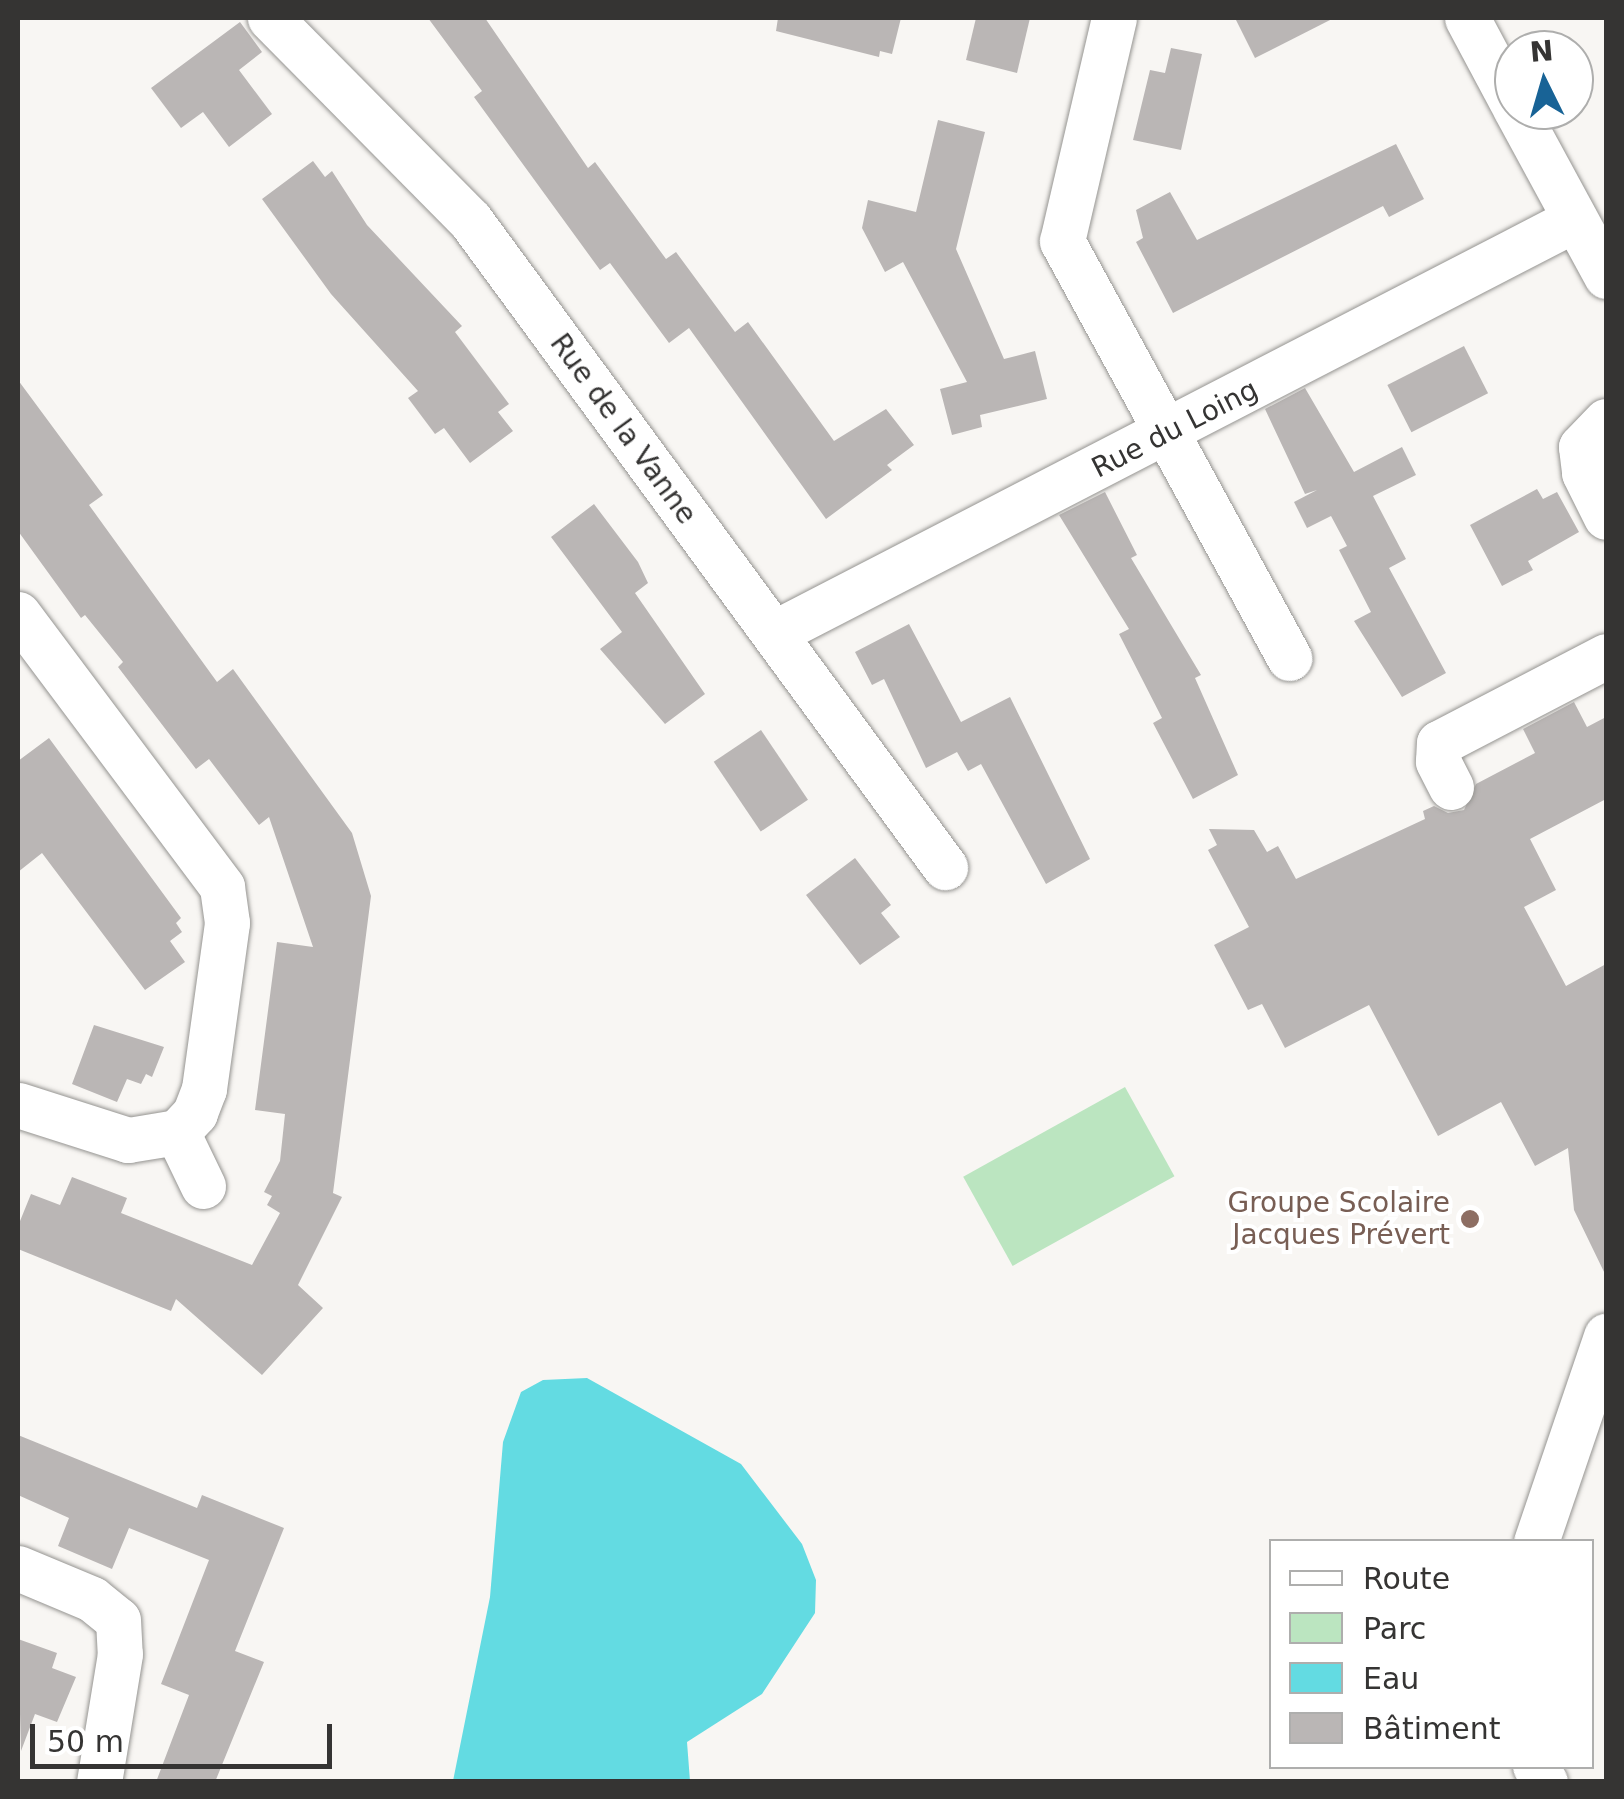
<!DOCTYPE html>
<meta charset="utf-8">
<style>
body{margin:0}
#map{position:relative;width:1624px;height:1799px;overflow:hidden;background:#f8f6f3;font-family:"DejaVu Sans",sans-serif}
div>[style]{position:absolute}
.green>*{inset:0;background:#bbe5c0;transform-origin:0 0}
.water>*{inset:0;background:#63dbe2}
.building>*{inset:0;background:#bab6b5;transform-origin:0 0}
.roads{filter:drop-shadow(0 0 2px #959491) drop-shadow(0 0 2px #959491)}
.minor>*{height:45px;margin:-22.5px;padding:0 22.5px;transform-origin:22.5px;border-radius:22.5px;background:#fff}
.dots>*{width:28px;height:28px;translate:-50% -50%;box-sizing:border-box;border:5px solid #fff;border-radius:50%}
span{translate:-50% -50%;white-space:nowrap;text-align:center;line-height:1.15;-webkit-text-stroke:8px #fff;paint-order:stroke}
.street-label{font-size:28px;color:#353433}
.education-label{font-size:28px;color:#785e54}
.right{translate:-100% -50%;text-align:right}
.frame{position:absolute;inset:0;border:20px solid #353433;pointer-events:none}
.legend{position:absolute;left:1269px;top:1539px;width:325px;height:230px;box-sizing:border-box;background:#fff;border:2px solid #aeaead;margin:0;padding:12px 18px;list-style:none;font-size:30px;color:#353433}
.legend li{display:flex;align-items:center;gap:20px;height:50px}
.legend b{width:50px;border:2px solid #aeaead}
.north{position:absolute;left:1494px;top:30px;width:100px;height:100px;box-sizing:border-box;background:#fff;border:2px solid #aeaead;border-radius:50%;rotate:355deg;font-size:28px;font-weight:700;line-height:40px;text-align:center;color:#353433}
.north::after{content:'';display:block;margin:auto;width:35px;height:45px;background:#186396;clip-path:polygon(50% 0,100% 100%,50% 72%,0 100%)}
.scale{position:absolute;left:30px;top:1724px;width:302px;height:45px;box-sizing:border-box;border:5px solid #353433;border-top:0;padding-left:12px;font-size:30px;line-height:35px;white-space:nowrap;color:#353433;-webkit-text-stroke:8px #fff;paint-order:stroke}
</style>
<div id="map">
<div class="green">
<div style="left:1125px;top:1087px;width:102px;height:185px;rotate:61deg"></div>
</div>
<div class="water">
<div style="clip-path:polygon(587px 1378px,741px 1464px,802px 1544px,816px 1580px,815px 1613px,762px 1694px,687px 1742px,690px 1781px,453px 1781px,490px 1597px,503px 1442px,521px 1392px,543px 1380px)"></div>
</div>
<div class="building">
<div style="clip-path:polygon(428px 18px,485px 18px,588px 168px,595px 162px,666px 259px,676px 252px,735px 332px,748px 322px,834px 441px,886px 409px,914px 445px,887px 465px,892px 470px,826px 519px,689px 328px,669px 343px,610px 263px,600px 270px,474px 97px,482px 91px)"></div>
<div style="clip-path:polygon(778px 18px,901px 18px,892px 54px,880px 51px,879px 57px,776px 31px)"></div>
<div style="clip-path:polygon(976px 18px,1030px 18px,1017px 73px,966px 60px)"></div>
<div style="clip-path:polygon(1235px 18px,1334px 18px,1255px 58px)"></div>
<div style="clip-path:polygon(240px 22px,262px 52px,239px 70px,272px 114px,229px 147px,203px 112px,181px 128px,151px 88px)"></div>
<div style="clip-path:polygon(1171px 48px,1202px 54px,1181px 150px,1133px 140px,1150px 70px,1165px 73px)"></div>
<div style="clip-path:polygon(938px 120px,985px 132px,956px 249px,1004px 359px,1035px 351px,1047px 399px,980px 415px,982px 427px,952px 435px,940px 389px,967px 382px,903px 262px,885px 272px,862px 228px,868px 200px,916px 212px)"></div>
<div style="clip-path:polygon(1396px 144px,1424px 199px,1389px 217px,1383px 206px,1173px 313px,1136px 242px,1143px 238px,1136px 210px,1170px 192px,1197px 240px)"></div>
<div style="clip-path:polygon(313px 161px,325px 177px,332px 171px,367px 225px,462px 326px,455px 332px,509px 404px,498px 412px,513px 431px,470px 463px,444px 428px,435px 434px,408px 398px,418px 391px,331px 294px,262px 199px)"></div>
<div style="left:1464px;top:346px;width:53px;height:86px;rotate:63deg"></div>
<div style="clip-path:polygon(18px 380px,103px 495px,89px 505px,217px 682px,233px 669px,352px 833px,371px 896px,333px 1193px,342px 1197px,298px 1285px,323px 1308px,262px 1375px,176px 1299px,171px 1311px,18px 1249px,18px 1226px,31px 1194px,60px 1205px,72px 1177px,127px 1198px,121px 1213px,252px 1265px,280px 1213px,267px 1205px,272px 1196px,264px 1192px,280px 1161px,285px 1114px,255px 1110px,277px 942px,313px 947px,269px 817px,259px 825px,209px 759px,196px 769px,118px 667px,123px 662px,85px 615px,81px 618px,18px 531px)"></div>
<div style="clip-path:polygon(1305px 388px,1354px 472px,1402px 447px,1416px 475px,1373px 496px,1406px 559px,1389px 568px,1446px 673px,1402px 697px,1354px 621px,1371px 612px,1339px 550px,1347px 546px,1331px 516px,1307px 528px,1294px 502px,1317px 490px,1305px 494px,1265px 409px)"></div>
<div style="clip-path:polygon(1537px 489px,1543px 499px,1557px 492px,1579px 532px,1528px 561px,1533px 570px,1502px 586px,1470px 525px)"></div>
<div style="clip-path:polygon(1105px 492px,1137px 555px,1131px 558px,1201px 675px,1195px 678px,1238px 775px,1193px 799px,1153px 723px,1162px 718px,1119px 634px,1129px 629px,1059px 515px)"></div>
<div style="clip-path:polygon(594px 504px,638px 562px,648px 583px,635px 593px,705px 694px,665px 724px,600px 649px,622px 632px,551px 537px)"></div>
<div style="clip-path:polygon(909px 624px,961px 722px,1010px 697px,1090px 859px,1046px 884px,981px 764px,968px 771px,957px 752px,926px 768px,884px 679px,872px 685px,855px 652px)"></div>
<div style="clip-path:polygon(1574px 702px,1587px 727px,1606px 717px,1606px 799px,1530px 839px,1556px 890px,1524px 907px,1566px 986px,1606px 964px,1606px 1276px,1574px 1210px,1568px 1148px,1535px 1166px,1501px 1102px,1438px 1136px,1369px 1005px,1285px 1048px,1262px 1004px,1248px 1010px,1214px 945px,1249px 927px,1208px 850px,1217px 845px,1209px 829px,1254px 830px,1267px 852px,1278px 846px,1296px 879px,1425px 819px,1423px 811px,1434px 806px,1448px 813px,1464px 810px,1476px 784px,1535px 753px,1523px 729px)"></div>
<div style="left:761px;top:730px;width:84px;height:57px;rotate:56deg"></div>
<div style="clip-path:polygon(49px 738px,181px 918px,176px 923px,182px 932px,170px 941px,185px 962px,145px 990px,42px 853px,18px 872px,18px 761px)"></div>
<div style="clip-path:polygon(855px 858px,891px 905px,881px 913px,900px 937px,860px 965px,806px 895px)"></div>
<div style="clip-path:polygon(94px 1025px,164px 1047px,152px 1077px,146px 1074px,141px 1084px,127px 1079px,117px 1102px,72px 1084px)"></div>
<div style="clip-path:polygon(18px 1435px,197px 1508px,202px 1495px,284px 1528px,235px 1651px,264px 1662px,215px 1782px,156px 1782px,189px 1695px,161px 1684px,209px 1560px,129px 1528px,112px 1569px,58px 1546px,69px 1518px,18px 1495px)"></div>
<div style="clip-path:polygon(18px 1639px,57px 1653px,52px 1668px,76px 1677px,57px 1722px,35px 1714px,21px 1751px)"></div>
</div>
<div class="roads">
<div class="minor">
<div style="left:270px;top:18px;width:284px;rotate:45.3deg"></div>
<div style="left:470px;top:220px;width:803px;rotate:53.72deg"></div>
<div style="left:1114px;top:18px;width:229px;rotate:103.1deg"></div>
<div style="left:1062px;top:241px;width:475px;rotate:61.4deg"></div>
<div style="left:1467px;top:18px;width:100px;rotate:61.9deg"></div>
<div style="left:1516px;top:110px;width:189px;rotate:61.5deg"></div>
<div style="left:1606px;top:421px;width:36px;rotate:134deg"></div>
<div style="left:1581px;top:447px;width:26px;rotate:83deg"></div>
<div style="left:1584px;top:473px;width:49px;rotate:63.4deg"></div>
<div style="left:18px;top:614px;width:341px;rotate:53.2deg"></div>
<div style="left:222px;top:887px;width:36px;rotate:82deg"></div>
<div style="left:227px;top:923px;width:168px;rotate:97.9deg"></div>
<div style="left:204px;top:1089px;width:26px;rotate:111deg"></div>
<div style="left:195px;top:1113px;width:26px;rotate:133deg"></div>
<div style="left:177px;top:1132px;width:50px;rotate:170.7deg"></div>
<div style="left:128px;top:1140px;width:115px;rotate:-162.3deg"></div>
<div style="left:774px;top:633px;width:900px;rotate:-27.31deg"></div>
<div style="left:1451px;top:787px;width:29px;rotate:-117deg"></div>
<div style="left:1438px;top:761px;width:18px;rotate:-87deg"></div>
<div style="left:1439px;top:743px;width:188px;rotate:-27.5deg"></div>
<div style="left:177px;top:1132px;width:60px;rotate:64.3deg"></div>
<div style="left:1536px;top:1542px;width:218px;rotate:-71.2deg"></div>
<div style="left:18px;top:1568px;width:80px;rotate:22.7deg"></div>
<div style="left:92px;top:1599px;width:33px;rotate:39deg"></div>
<div style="left:118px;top:1620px;width:34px;rotate:87deg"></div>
<div style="left:120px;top:1654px;width:130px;rotate:99.3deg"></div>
<div style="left:1535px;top:1766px;width:19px;rotate:58deg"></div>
</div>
</div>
<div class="dots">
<div style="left:1470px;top:1219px;background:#8d6e63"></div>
</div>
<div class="street-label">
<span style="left:623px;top:429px;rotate:54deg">Rue de la Vanne</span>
<span style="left:1175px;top:429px;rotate:-27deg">Rue du Loing</span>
</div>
<div class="education-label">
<span class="right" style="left:1450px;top:1219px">Groupe Scolaire<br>Jacques Prévert</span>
</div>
<div class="frame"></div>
<ul class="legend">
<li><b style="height:12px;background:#fff"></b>Route</li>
<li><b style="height:28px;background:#bbe5c0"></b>Parc</li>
<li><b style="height:28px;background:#63dbe2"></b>Eau</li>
<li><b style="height:28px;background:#bab6b5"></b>Bâtiment</li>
</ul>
<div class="north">N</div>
<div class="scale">50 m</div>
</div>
